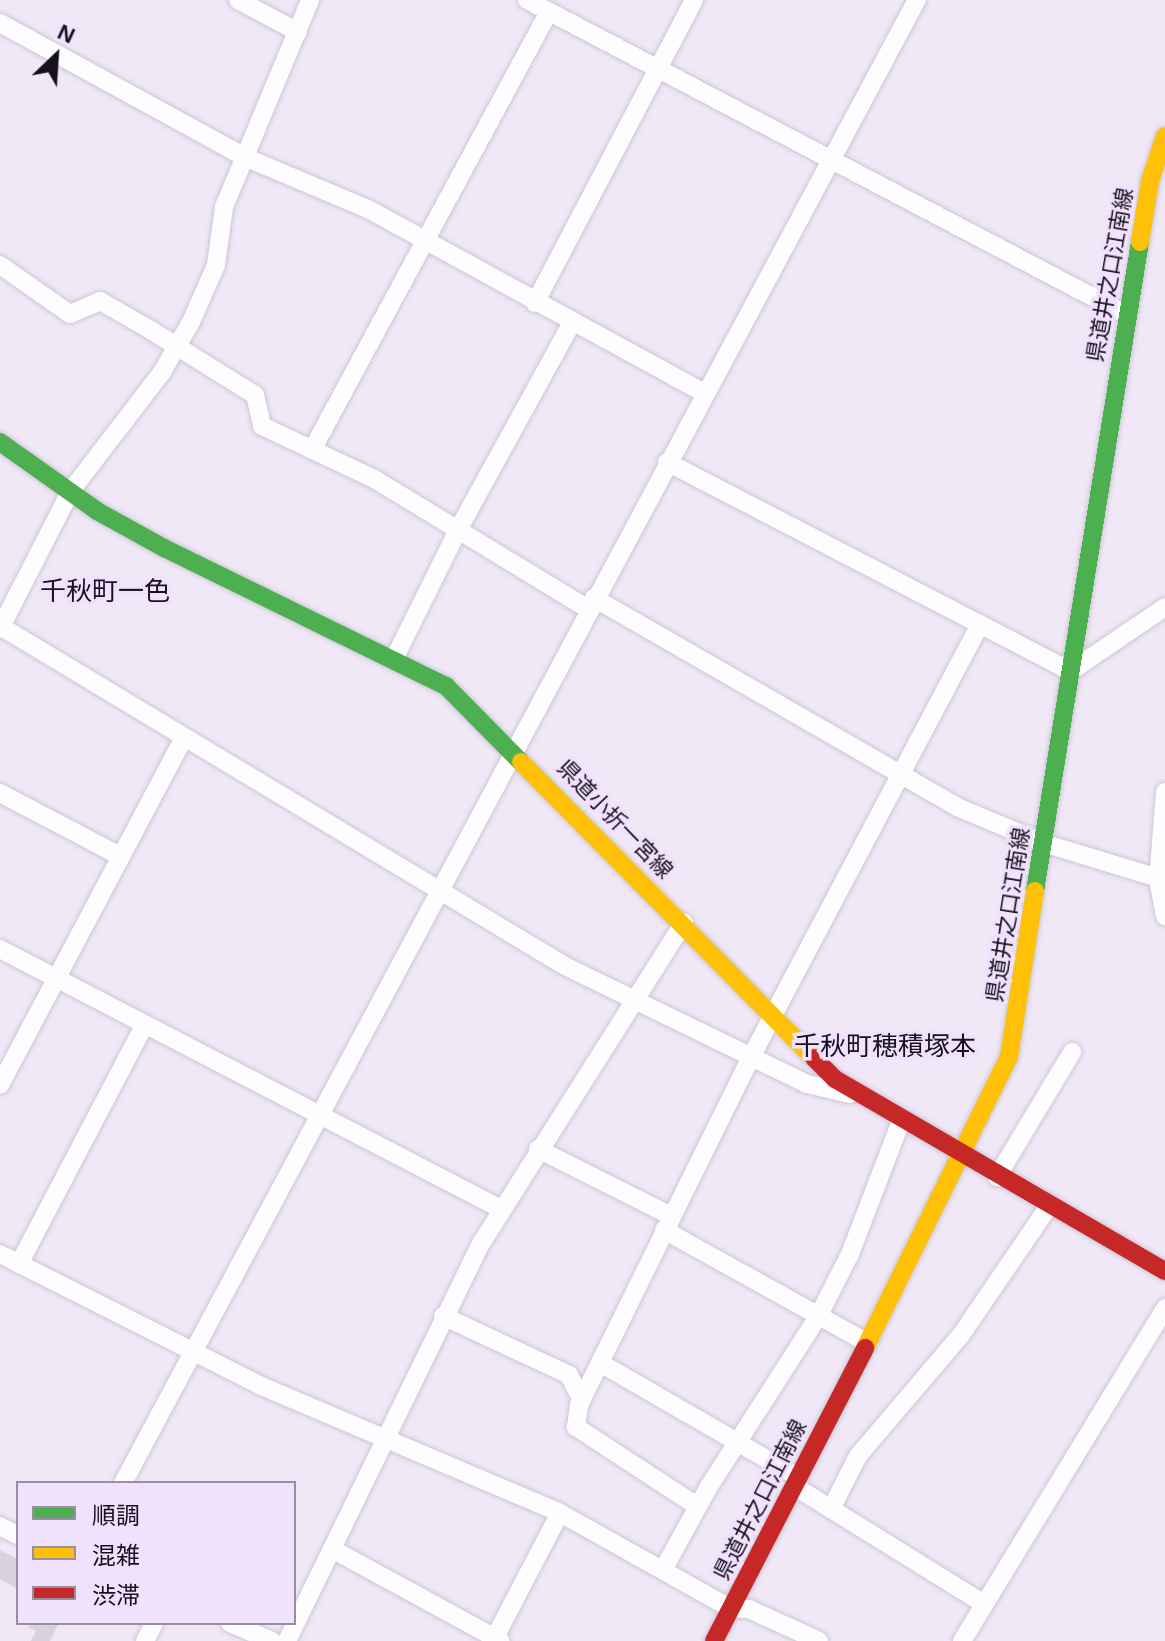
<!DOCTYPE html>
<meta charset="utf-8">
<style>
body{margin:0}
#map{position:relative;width:1165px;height:1641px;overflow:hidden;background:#f0e8f7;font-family:Arial,"Noto Sans JP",sans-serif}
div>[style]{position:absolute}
.building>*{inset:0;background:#d8d1de}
.roads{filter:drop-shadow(0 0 2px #cdc6d3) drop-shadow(0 0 2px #cdc6d3)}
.street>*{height:18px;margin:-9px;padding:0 9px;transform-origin:9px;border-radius:9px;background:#fdfcfe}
.fast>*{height:18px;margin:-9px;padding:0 9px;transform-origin:9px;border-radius:9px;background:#4caf50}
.slow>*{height:18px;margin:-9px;padding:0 9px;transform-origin:9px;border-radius:9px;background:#ffc107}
.jam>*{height:18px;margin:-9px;padding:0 9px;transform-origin:9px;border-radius:9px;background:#c62828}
span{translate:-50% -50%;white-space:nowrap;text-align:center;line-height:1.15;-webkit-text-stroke:7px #f0e2fd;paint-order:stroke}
.street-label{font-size:22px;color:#18111d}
.quarter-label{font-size:26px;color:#18111d}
.legend{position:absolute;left:16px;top:1481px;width:280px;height:144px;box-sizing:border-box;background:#f0e2fd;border:2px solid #9a8ea3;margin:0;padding:10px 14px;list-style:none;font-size:24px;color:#18111d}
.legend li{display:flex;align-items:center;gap:16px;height:40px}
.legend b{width:40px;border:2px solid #9a8ea3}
.north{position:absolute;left:16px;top:16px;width:80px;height:80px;-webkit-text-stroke:6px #f0e2fd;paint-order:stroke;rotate:25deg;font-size:22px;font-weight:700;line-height:32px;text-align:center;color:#18111d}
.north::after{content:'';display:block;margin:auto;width:28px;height:36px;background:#18111d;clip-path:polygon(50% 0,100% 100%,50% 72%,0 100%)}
</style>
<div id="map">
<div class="building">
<div style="clip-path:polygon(0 1550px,18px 1559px,18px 1589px,0 1579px)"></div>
<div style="clip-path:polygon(31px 1623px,59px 1623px,50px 1641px,31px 1641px,36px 1631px,28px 1627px)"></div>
</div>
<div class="roads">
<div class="street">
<div style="left:238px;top:0;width:68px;rotate:28.1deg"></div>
<div style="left:527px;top:0;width:678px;rotate:27.7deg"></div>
<div style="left:0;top:23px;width:281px;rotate:28.7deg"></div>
<div style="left:247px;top:158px;width:131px;rotate:22.9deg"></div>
<div style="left:368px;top:209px;width:383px;rotate:28.7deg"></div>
<div style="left:0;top:265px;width:85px;rotate:35deg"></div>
<div style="left:70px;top:314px;width:33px;rotate:-23deg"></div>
<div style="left:100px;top:301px;width:56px;rotate:29.7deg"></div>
<div style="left:149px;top:329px;width:125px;rotate:31.9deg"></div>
<div style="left:255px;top:395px;width:32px;rotate:77deg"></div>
<div style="left:262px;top:426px;width:126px;rotate:25.3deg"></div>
<div style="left:376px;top:480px;width:248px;rotate:31.3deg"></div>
<div style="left:535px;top:303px;width:342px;rotate:-62.3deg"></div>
<div style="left:312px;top:450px;width:498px;rotate:-61.6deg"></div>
<div style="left:667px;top:462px;width:455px;rotate:27.4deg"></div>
<div style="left:1071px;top:671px;width:114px;rotate:-34.2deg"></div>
<div style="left:594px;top:598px;width:419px;rotate:29.9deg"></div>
<div style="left:957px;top:807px;width:93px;rotate:22.7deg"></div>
<div style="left:1043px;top:843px;width:127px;rotate:16.9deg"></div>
<div style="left:0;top:626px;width:659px;rotate:31.04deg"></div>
<div style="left:565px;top:966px;width:269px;rotate:26deg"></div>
<div style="left:807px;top:1084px;width:44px;rotate:13.1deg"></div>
<div style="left:0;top:629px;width:154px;rotate:-62.9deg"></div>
<div style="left:70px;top:492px;width:151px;rotate:-52.5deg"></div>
<div style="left:162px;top:372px;width:58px;rotate:-59.9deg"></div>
<div style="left:191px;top:322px;width:62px;rotate:-66.3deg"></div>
<div style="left:216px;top:265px;width:59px;rotate:-82.1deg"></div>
<div style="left:224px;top:207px;width:224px;rotate:-67.4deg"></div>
<div style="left:394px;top:659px;width:144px;rotate:-63.6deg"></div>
<div style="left:458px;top:530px;width:236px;rotate:-61.2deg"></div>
<div style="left:1165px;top:792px;width:88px;rotate:94.5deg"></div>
<div style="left:1158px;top:880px;width:37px;rotate:79deg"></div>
<div style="left:0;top:793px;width:136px;rotate:27.7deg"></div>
<div style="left:0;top:949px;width:564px;rotate:27.43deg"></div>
<div style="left:0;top:1085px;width:393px;rotate:-62.1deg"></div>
<div style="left:538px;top:1149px;width:149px;rotate:26.7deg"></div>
<div style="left:997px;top:1177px;width:146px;rotate:-59deg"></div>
<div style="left:664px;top:1230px;width:233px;rotate:29deg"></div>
<div style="left:0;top:1254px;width:290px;rotate:26.8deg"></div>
<div style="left:259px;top:1385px;width:327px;rotate:23deg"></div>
<div style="left:560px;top:1513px;width:195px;rotate:29.2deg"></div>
<div style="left:730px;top:1608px;width:19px;rotate:3deg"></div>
<div style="left:749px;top:1609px;width:77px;rotate:24.6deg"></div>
<div style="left:19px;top:1264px;width:269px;rotate:-62.3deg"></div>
<div style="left:443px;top:1316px;width:139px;rotate:25.1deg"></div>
<div style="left:569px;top:1375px;width:28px;rotate:63deg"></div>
<div style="left:602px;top:1364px;width:226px;rotate:30deg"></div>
<div style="left:123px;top:1483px;width:1682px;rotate:-61.84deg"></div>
<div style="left:794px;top:1486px;width:224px;rotate:31.8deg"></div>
<div style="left:697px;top:1506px;width:145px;rotate:-146.9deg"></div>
<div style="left:576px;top:1427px;width:22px;rotate:-82deg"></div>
<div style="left:579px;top:1405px;width:388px;rotate:-63.7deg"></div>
<div style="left:751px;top:1057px;width:490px;rotate:-62.1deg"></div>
<div style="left:831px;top:1509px;width:59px;rotate:-63deg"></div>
<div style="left:858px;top:1456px;width:159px;rotate:-49.6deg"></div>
<div style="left:961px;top:1335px;width:156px;rotate:-55.7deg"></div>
<div style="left:0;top:1526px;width:20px;rotate:27deg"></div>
<div style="left:332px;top:1549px;width:192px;rotate:28.6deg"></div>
<div style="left:663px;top:1570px;width:94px;rotate:-61.2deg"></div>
<div style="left:708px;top:1488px;width:206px;rotate:-57.3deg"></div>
<div style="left:819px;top:1315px;width:68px;rotate:-63.1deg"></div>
<div style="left:850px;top:1254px;width:142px;rotate:-69deg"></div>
<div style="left:230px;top:1623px;width:46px;rotate:23.2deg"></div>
<div style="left:145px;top:1641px;width:20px;rotate:-63deg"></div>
<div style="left:287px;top:1641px;width:444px;rotate:-64deg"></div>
<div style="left:482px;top:1242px;width:378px;rotate:-57.7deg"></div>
<div style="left:493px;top:1641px;width:144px;rotate:-62.4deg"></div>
<div style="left:962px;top:1641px;width:390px;rotate:-58.6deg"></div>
</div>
<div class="fast">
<div style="left:0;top:442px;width:119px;rotate:35.4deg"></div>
<div style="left:97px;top:511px;width:77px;rotate:28.9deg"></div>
<div style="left:164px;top:548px;width:314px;rotate:26.1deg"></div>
<div style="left:446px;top:686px;width:107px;rotate:45.4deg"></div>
<div style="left:1035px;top:891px;width:657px;rotate:-80.81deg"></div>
</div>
<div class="slow">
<div style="left:1140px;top:242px;width:62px;rotate:-80.7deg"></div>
<div style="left:1150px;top:181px;width:47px;rotate:-71.6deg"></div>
<div style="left:521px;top:762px;width:416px;rotate:45.3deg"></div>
<div style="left:865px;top:1348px;width:325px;rotate:-63.7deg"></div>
<div style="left:1009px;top:1057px;width:168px;rotate:-81.1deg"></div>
</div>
<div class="jam">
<div style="left:814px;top:1058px;width:30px;rotate:45deg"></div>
<div style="left:835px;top:1079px;width:382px;rotate:30.2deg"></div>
<div style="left:714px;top:1641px;width:330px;rotate:-62.7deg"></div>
</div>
</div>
<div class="street-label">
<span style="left:1110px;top:275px;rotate:-80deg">県道井之口江南線</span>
<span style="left:615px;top:819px;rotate:46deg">県道小折一宮線</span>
<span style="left:1008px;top:915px;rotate:-81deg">県道井之口江南線</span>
<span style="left:760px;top:1500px;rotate:-63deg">県道井之口江南線</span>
</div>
<div class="quarter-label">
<span style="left:105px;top:592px">千秋町一色</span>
<span style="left:885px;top:1047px">千秋町穂積塚本</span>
</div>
<ul class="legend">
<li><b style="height:10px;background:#4caf50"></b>順調</li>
<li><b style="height:10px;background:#ffc107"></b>混雑</li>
<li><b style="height:10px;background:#c62828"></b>渋滞</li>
</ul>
<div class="north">N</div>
</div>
